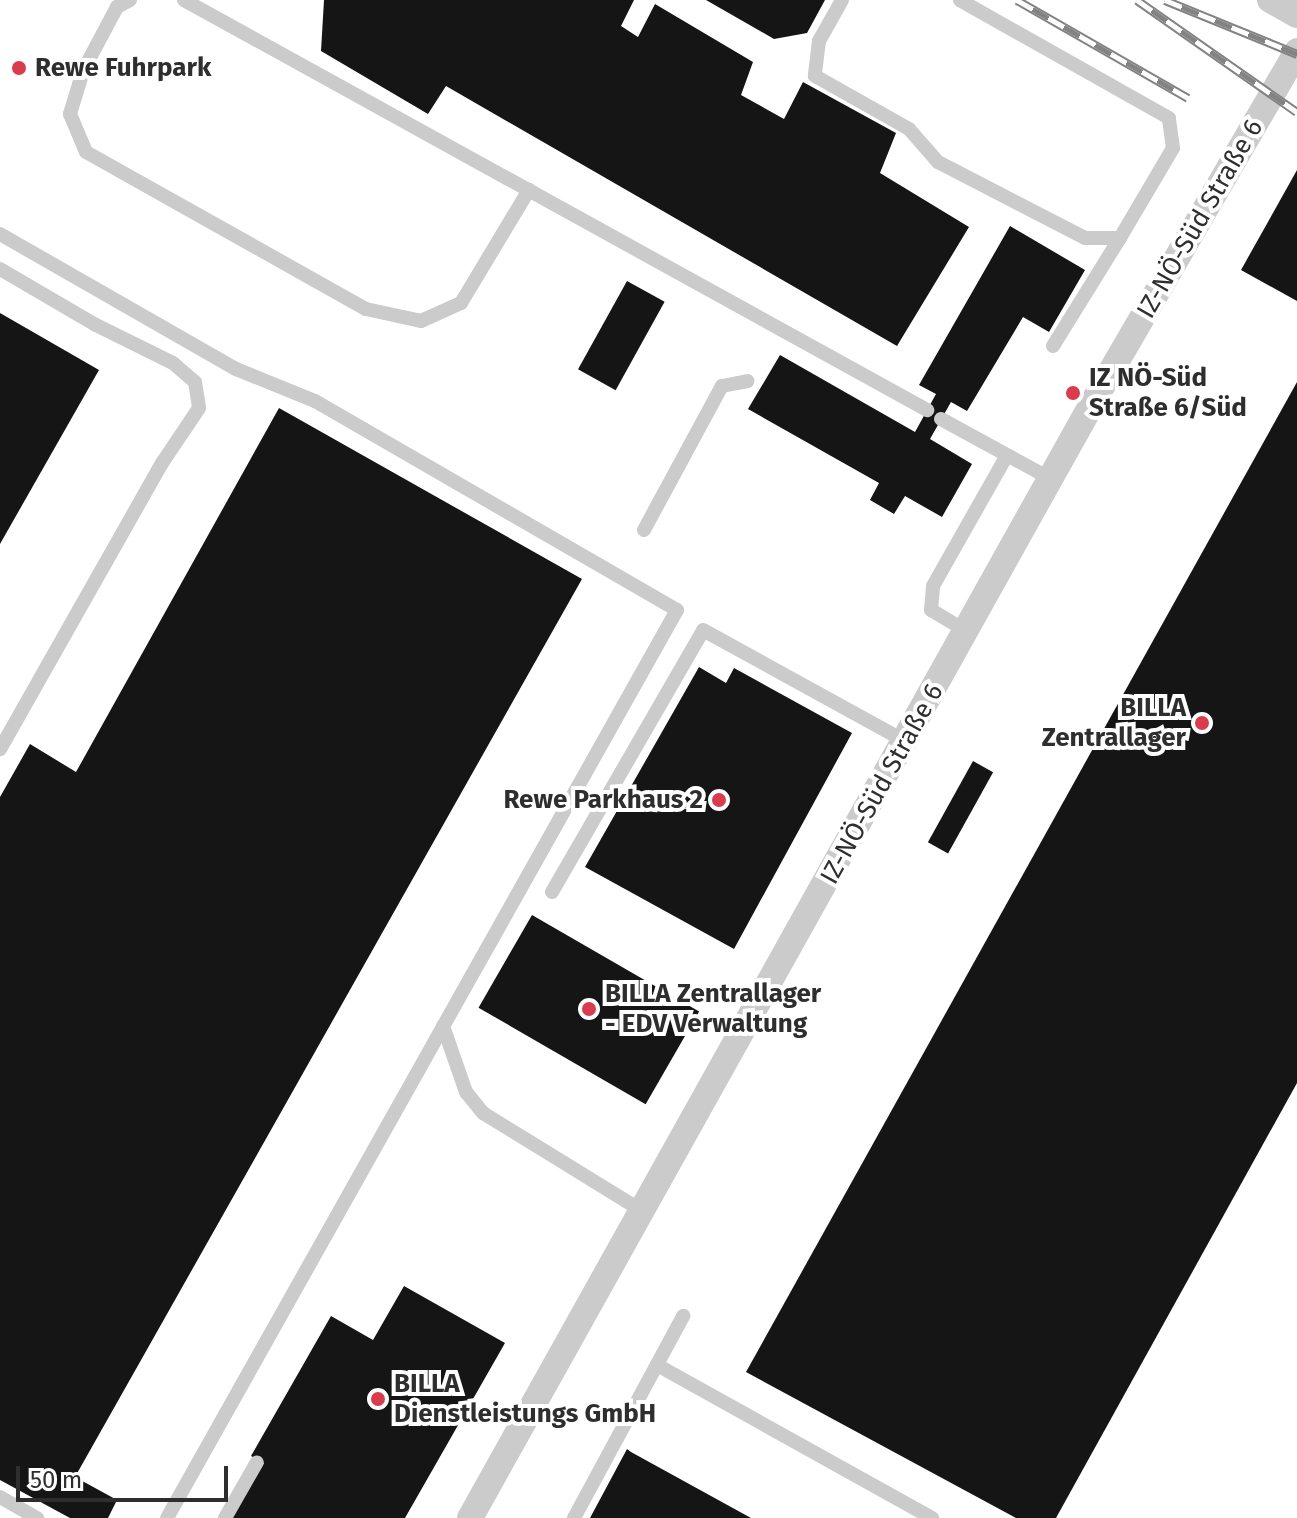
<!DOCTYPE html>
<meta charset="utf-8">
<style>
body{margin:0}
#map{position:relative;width:1297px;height:1518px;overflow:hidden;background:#fff;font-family:"Fira Sans",sans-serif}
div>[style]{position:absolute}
.building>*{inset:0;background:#151515;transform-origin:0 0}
.service>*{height:14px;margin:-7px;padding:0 7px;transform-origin:7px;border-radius:7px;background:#cbcbcb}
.minor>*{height:26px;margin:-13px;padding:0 13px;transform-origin:13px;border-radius:13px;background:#cbcbcb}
.rail>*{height:9px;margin-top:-4.5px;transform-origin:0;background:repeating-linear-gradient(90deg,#fff 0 18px,#838383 0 36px);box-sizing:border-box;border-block:2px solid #838383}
.dots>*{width:22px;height:22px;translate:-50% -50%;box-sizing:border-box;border:4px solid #fff;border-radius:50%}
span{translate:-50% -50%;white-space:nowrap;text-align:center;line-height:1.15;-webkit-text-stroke:8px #fff;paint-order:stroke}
.poi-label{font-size:26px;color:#2e2e2e;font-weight:700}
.left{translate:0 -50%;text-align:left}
.right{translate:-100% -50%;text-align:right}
.street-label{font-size:26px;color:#2e2e2e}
.scale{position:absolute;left:16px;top:1466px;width:212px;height:36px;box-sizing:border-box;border:4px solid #2e2e2e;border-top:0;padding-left:10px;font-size:24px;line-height:28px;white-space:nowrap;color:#2e2e2e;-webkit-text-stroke:6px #fff;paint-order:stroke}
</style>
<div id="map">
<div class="building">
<div style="clip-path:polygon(324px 0,634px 0,621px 26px,638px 37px,655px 4px,753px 62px,741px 95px,784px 119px,803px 82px,896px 133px,880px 173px,969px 227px,897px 346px,446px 86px,428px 114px,321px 51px)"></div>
<div style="clip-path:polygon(706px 0,825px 0,807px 33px,774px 39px)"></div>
<div style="clip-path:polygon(1297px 170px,1297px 301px,1241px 270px)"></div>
<div style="clip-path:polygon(1010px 226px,1085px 270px,1049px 332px,1023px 317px,967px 411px,951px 402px,930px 439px,972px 464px,942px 517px,905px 496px,894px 514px,870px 500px,879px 483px,748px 409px,780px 355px,915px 432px,936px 394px,919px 385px)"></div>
<div style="left:627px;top:281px;width:43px;height:101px;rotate:29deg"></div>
<div style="clip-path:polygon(0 313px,99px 370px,0 544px)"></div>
<div style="clip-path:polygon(1297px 382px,1297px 1083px,1056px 1518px,1016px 1518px,746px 1372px)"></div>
<div style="clip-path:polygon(279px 408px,582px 579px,75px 1477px,117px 1500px,108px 1518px,70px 1518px,0 1480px,0 797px,30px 744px,76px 772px)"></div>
<div style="clip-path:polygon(699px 667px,726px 683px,734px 668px,852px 733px,734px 949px,585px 867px)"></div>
<div style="left:973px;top:761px;width:23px;height:93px;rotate:29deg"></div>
<div style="left:532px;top:915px;width:193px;height:107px;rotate:30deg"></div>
<div style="clip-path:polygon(404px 1286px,505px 1343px,405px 1518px,232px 1518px,264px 1463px,251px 1456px,331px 1316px,373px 1340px)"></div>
<div style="clip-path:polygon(627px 1449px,631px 1452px,751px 1518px,590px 1518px)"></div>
</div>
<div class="service">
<div style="left:130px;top:0;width:15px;rotate:152deg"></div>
<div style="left:117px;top:7px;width:72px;rotate:118deg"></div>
<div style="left:83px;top:71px;width:45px;rotate:106.8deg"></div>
<div style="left:70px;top:114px;width:41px;rotate:67.2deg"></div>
<div style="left:86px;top:152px;width:321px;rotate:29.3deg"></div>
<div style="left:366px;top:309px;width:56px;rotate:12.3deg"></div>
<div style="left:421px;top:321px;width:44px;rotate:-24.2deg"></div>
<div style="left:461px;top:303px;width:132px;rotate:-59deg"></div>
<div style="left:184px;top:0;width:849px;rotate:28.89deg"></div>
<div style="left:842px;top:0;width:47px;rotate:119.3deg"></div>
<div style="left:819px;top:41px;width:35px;rotate:97deg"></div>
<div style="left:815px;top:76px;width:108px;rotate:29.4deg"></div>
<div style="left:909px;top:129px;width:44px;rotate:48.7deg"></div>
<div style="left:938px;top:162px;width:165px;rotate:27.3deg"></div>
<div style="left:1085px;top:238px;width:35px"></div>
<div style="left:1120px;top:238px;width:104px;rotate:-59.5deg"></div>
<div style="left:1173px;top:148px;width:30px;rotate:-98deg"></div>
<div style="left:1169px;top:118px;width:240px;rotate:-150.6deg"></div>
<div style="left:0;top:234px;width:272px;rotate:29.8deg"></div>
<div style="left:236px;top:369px;width:85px;rotate:22.1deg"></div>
<div style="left:315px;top:401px;width:418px;rotate:30deg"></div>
<div style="left:677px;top:610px;width:1041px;rotate:119.32deg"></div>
<div style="left:0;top:269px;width:111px;rotate:30.3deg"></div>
<div style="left:96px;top:325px;width:86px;rotate:26.3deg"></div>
<div style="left:173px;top:363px;width:29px;rotate:41deg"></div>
<div style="left:195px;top:382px;width:26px;rotate:81deg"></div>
<div style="left:199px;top:408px;width:66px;rotate:123.9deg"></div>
<div style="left:162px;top:463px;width:329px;rotate:119.5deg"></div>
<div style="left:1053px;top:346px;width:127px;rotate:-58.2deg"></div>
<div style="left:941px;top:419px;width:125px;rotate:28.6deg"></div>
<div style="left:644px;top:530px;width:164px;rotate:-61.6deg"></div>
<div style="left:722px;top:386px;width:26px;rotate:-11deg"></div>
<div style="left:968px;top:632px;width:43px;rotate:-149.3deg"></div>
<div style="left:931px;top:610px;width:24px;rotate:-85deg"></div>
<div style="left:933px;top:586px;width:150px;rotate:-60.5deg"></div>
<div style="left:552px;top:892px;width:302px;rotate:-60deg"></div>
<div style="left:703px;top:630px;width:230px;rotate:28.8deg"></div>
<div style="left:443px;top:1026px;width:70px;rotate:70.8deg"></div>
<div style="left:466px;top:1092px;width:27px;rotate:51deg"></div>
<div style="left:483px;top:1113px;width:187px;rotate:31.6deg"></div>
<div style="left:657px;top:1365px;width:315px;rotate:29.1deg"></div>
<div style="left:0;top:1497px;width:43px;rotate:29.6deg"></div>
<div style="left:225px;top:1518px;width:64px;rotate:-60.3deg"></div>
<div style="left:574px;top:1518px;width:230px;rotate:-61.6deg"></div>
</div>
<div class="minor">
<div style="left:1270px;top:0;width:31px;rotate:29deg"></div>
<div style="left:470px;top:1518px;width:1278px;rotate:-60.83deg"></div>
<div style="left:1093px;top:402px;width:406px;rotate:-59.8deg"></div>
</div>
<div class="rail">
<div style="left:1017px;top:0;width:197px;rotate:29.8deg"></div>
<div style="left:1137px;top:0;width:195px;rotate:35deg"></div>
<div style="left:1165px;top:0;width:143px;rotate:22.2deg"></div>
</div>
<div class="dots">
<div style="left:19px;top:68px;background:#d93c4d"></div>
<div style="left:1073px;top:393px;background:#d93c4d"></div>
<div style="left:1202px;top:723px;background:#d93c4d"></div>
<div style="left:719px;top:800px;background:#d93c4d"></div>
<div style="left:589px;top:1009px;background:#d93c4d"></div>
<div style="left:378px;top:1399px;background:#d93c4d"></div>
</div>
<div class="poi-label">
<span class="left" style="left:35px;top:68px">Rewe Fuhrpark</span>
<span class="left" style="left:1089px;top:393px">IZ NÖ-Süd<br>Straße 6/Süd</span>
<span class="right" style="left:1186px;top:723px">BILLA<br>Zentrallager</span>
<span class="right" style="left:703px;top:800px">Rewe Parkhaus 2</span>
<span class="left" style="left:605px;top:1009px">BILLA Zentrallager<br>- EDV Verwaltung</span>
<span class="left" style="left:394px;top:1399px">BILLA<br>Dienstleistungs GmbH</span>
</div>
<div class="street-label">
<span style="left:1200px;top:219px;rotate:-60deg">IZ-NÖ-Süd Straße 6</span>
<span style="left:882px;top:784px;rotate:-61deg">IZ-NÖ-Süd Straße 6</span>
</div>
<div class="scale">50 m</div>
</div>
